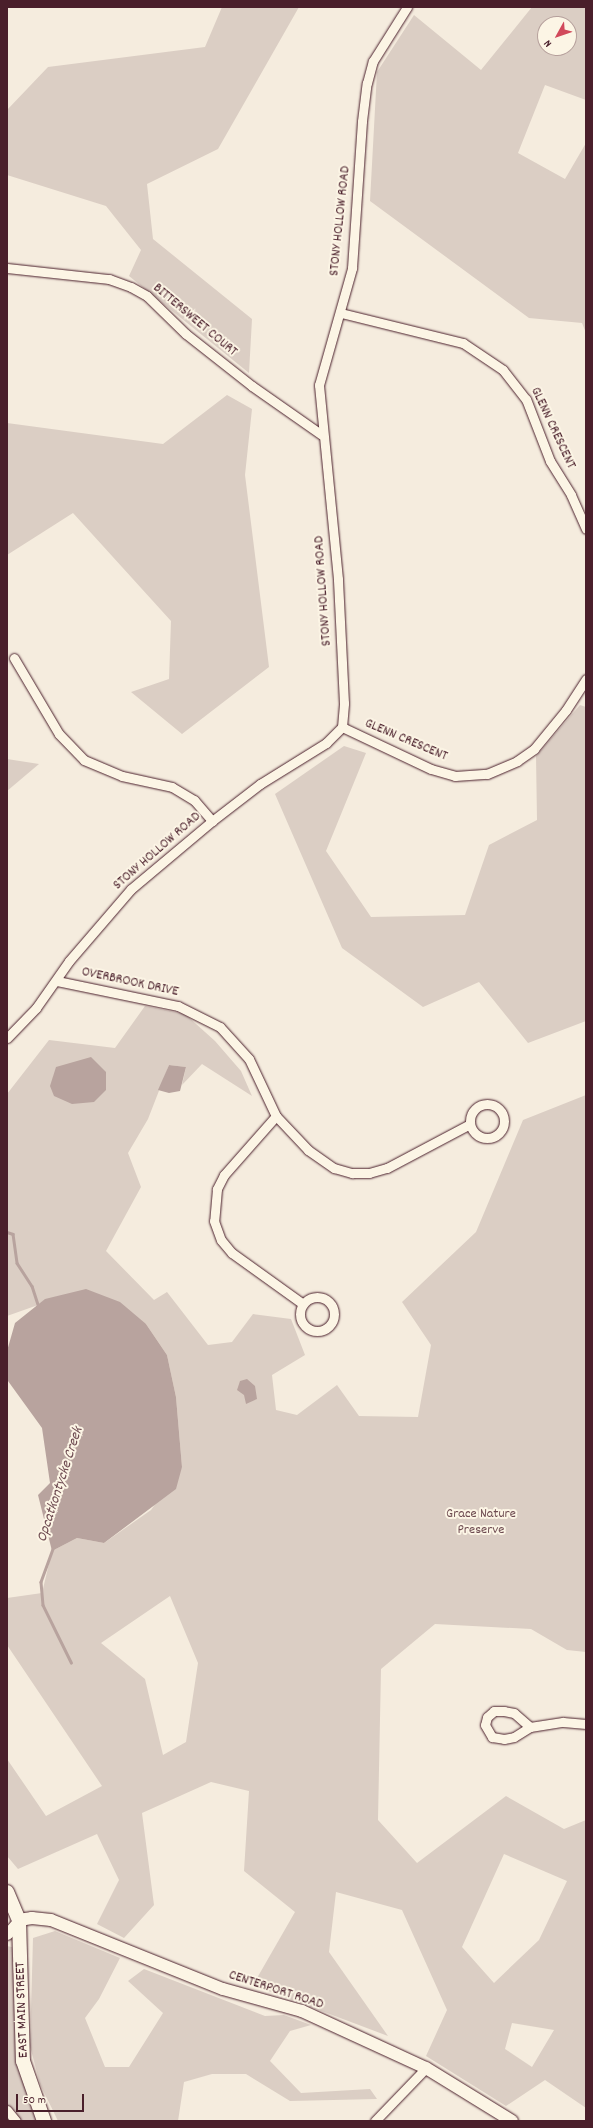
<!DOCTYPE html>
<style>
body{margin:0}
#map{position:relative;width:593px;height:2128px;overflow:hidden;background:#f5ecde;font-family:Dekko,sans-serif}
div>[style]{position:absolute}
.green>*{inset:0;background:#dbcec4}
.water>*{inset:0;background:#b8a39e}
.stream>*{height:2.5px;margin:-1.25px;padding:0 1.25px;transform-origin:1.25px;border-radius:1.25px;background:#b8a39e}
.roads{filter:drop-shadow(0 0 1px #4a1f2b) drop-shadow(0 0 1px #4a1f2b)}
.minor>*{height:9px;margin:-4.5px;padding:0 4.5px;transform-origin:4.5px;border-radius:4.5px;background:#fcf5e5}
.minor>.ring{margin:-4.5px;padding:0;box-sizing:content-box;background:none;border:9px solid #fcf5e5;border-radius:50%}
.tertiary>*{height:11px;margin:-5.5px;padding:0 5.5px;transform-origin:5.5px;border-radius:5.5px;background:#fcf5e5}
.secondary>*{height:12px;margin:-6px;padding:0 6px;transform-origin:6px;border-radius:6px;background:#fcf5e5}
.primary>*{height:14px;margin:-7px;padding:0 7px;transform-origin:7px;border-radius:7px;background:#fcf5e5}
span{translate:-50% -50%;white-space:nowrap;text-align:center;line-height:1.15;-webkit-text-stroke:4px #fcf5e5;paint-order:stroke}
.street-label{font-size:14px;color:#4a1f2b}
.park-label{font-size:14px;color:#6e4b51}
.water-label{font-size:15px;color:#704d53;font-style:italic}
.frame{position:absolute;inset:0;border:8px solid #4a1f2b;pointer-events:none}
.north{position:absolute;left:537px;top:16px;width:40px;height:40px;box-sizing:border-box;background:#fcf5e5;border:1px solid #b59f9b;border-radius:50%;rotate:230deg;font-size:11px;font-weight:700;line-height:16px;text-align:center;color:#4a1f2b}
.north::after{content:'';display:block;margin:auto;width:14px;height:18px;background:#d1495b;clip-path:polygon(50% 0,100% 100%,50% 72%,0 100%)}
.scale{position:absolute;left:16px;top:2094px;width:68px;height:18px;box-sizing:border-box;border:2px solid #4a1f2b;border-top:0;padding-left:5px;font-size:12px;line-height:14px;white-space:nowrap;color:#4a1f2b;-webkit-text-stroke:3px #fcf5e5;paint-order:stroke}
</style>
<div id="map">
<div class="green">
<div style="clip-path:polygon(222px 7px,299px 7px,218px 149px,147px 184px,153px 239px,252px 319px,249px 373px,129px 276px,141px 250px,106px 206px,7px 175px,7px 110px,48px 67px,205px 47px)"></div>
<div style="clip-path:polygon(evenodd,532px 7px,586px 7px,586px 100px,545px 85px,518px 153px,565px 179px,586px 143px,586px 333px,582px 323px,529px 318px,370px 201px,377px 72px,414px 15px,481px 70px,532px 7px,545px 24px,569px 24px,569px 48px,545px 48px,545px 24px)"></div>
<div style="clip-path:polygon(227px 395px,252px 409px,245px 475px,269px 667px,182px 734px,131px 692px,169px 679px,171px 621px,73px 513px,7px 555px,7px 423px,163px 444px)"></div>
<div style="clip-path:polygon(580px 705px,586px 707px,586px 1021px,528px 1043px,479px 982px,423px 1007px,342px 948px,275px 794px,344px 746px,366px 753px,326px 851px,371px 917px,465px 915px,489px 845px,537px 820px,536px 756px)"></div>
<div style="clip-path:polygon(7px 759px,39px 764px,7px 791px)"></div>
<div style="clip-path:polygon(evenodd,145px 1006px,185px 1014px,215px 1041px,241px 1071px,252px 1096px,202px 1064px,182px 1085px,186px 1067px,169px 1065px,148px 1119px,128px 1153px,141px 1187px,106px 1251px,154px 1300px,167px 1292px,208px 1345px,232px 1342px,253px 1314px,291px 1319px,305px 1355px,272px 1375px,276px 1410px,297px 1415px,337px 1385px,359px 1416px,418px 1417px,431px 1345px,402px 1302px,476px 1232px,523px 1120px,586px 1095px,586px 1652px,567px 1650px,531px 1629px,435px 1624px,381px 1669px,378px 1820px,417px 1863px,506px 1796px,564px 1829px,586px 1820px,586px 2108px,545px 2080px,506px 2106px,426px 2056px,447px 2010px,402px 1910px,336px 1892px,329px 1952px,388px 2036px,253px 1985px,295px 1912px,244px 1871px,249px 1791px,211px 1782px,142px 1813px,154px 1905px,124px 1938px,97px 1924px,119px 1880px,97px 1834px,18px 1869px,7px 1856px,7px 1759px,46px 1816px,102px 1786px,7px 1645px,7px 1598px,42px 1593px,52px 1551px,77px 1538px,104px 1543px,151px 1510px,182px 1467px,176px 1397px,167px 1355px,146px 1324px,46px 1299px,38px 1305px,7px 1316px,7px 1094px,49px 1040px,115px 1048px,145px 1006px,170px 1596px,198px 1663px,186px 1742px,163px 1755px,145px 1679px,101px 1643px,170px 1596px,145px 1006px,504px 1854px,567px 1881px,539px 1940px,494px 1983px,462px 1947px,504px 1854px,145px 1006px,512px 2023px,554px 2030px,532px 2067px,505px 2049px,512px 2023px)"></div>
<div style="clip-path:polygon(55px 1931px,120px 1958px,99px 1999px,85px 2018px,105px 2067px,129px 2067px,163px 2013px,128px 1981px,144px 1969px,265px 2016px,284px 2015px,311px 2025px,290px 2031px,270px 2061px,301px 2093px,370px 2089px,377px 2099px,290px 2101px,246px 2074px,212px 2074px,184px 2082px,178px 2121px,58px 2121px,40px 2084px,30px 2046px,33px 1938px)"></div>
<div style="clip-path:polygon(7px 1946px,16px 1948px,17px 2000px,42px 2121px,19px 2121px,7px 2105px)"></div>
</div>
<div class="water">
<div style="clip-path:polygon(91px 1057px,106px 1072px,106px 1090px,94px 1102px,72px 1104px,54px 1096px,50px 1086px,56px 1067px)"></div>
<div style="clip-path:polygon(169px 1065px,186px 1067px,180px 1091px,169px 1093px,158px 1090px)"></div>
<div style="clip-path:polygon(86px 1289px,120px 1302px,146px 1324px,167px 1355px,176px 1397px,182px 1467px,176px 1489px,104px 1543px,77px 1538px,52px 1551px,38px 1495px,50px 1483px,42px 1428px,8px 1381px,7px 1351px,15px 1323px,45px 1299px)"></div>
<div style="clip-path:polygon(247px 1379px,255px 1386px,257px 1399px,246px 1404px,244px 1395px,237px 1390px,240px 1381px)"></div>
</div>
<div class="stream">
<div style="left:7px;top:1232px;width:6px;rotate:18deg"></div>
<div style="left:13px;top:1234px;width:29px;rotate:82deg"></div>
<div style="left:17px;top:1263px;width:27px;rotate:57deg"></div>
<div style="left:32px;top:1286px;width:22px;rotate:72deg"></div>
<div style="left:53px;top:1549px;width:35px;rotate:110deg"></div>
<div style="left:41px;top:1582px;width:23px;rotate:85deg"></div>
<div style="left:43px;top:1605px;width:64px;rotate:63.8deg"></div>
</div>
<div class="roads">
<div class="minor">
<div style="left:7px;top:268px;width:103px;rotate:6.2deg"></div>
<div style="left:109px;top:279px;width:23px;rotate:20deg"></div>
<div style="left:131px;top:287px;width:18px;rotate:29deg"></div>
<div style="left:147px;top:296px;width:54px;rotate:44.3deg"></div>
<div style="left:186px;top:334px;width:84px;rotate:38.2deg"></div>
<div style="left:252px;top:386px;width:85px;rotate:35deg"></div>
<div style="left:341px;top:313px;width:126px;rotate:13.8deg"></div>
<div style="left:463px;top:343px;width:48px;rotate:34deg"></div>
<div style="left:503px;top:370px;width:37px;rotate:52deg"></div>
<div style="left:526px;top:399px;width:66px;rotate:68.8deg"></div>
<div style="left:550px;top:461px;width:40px;rotate:58deg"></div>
<div style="left:571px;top:495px;width:37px;rotate:66deg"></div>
<div style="left:14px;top:658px;width:88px;rotate:59.4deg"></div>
<div style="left:59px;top:734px;width:36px;rotate:46deg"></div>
<div style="left:84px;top:760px;width:41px;rotate:22.8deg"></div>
<div style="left:122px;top:776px;width:51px;rotate:12.4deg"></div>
<div style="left:172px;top:787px;width:26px;rotate:31deg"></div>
<div style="left:194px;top:800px;width:28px;rotate:49deg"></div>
<div style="left:342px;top:727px;width:98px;rotate:25.3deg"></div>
<div style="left:431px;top:769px;width:25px;rotate:16deg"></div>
<div style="left:455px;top:776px;width:32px;rotate:-4deg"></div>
<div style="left:487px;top:774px;width:33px;rotate:-23deg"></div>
<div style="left:517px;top:761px;width:21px;rotate:-35deg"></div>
<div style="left:534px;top:749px;width:50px;rotate:-50.6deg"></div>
<div style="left:566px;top:710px;width:37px;rotate:-57deg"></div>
<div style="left:57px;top:981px;width:124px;rotate:11.7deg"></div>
<div style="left:178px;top:1006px;width:47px;rotate:26.6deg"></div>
<div style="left:220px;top:1027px;width:43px;rotate:47.8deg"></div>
<div style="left:249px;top:1059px;width:63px;rotate:64.7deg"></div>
<div style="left:276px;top:1116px;width:47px;rotate:46.7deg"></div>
<div style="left:308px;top:1150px;width:32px;rotate:35deg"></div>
<div style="left:334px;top:1168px;width:19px;rotate:16deg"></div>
<div style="left:352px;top:1173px;width:17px"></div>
<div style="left:369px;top:1173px;width:19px;rotate:-16deg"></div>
<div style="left:387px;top:1168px;width:94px;rotate:-27.9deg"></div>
<div style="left:7px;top:1038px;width:42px;rotate:-46deg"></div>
<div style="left:36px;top:1008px;width:57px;rotate:-54.9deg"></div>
<div style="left:69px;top:961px;width:95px;rotate:-49.3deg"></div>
<div style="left:131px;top:889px;width:106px;rotate:-40deg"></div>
<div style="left:212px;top:821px;width:61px;rotate:-37.6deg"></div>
<div style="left:260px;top:784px;width:78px;rotate:-31.8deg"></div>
<div style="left:326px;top:743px;width:23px;rotate:-45deg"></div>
<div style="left:342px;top:727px;width:24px;rotate:-85deg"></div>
<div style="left:344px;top:703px;width:124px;rotate:-92.8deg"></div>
<div style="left:338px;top:579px;width:195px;rotate:-95.6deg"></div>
<div style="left:319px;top:385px;width:122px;rotate:-74.2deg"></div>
<div style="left:352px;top:268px;width:147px;rotate:-86.1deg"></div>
<div style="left:362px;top:121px;width:38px;rotate:-83deg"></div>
<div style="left:367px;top:83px;width:23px;rotate:-75deg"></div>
<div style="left:373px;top:61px;width:64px;rotate:-57.8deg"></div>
<div class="ring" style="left:470px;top:1104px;width:25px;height:25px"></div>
<div style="left:276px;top:1116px;width:79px;rotate:131.4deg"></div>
<div style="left:224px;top:1175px;width:16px;rotate:117deg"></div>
<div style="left:217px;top:1189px;width:32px;rotate:95deg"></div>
<div style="left:214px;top:1221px;width:20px;rotate:70deg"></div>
<div style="left:221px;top:1240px;width:17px;rotate:50deg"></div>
<div style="left:232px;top:1253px;width:87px;rotate:35.7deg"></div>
<div class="ring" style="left:300px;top:1297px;width:25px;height:25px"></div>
<div style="left:530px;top:1727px;width:21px;rotate:-139deg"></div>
<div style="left:514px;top:1713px;width:10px;rotate:-169deg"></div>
<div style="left:504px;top:1711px;width:10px;rotate:180deg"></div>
<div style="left:494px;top:1711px;width:9px;rotate:139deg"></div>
<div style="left:487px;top:1717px;width:8px;rotate:104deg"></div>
<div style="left:485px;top:1725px;width:14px;rotate:60deg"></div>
<div style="left:492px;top:1737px;width:12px;rotate:9deg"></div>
<div style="left:504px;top:1739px;width:10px;rotate:-11deg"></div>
<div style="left:514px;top:1737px;width:19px;rotate:-32deg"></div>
<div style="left:530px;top:1727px;width:33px;rotate:-9deg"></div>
<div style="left:563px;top:1722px;width:23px;rotate:5deg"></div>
<div style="left:7px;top:2110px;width:14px;rotate:51deg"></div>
<div style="left:375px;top:2121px;width:74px;rotate:-46.1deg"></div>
</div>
<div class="tertiary">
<div style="left:7px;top:1934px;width:18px;rotate:-49deg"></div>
</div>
<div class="secondary">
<div style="left:19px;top:1920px;width:13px;rotate:-9deg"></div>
<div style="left:32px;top:1918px;width:19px;rotate:6deg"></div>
<div style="left:51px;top:1920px;width:185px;rotate:21.9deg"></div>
<div style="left:223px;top:1989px;width:82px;rotate:15.6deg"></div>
<div style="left:302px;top:2011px;width:136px;rotate:24.7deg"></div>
<div style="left:426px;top:2068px;width:101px;rotate:31.6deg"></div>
</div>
<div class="primary">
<div style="left:7px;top:1892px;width:30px;rotate:67deg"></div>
<div style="left:19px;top:1920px;width:141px;rotate:88.4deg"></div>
<div style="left:23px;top:2061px;width:64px;rotate:70.7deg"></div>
</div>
</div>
<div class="street-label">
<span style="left:340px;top:221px;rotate:-84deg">STONY HOLLOW ROAD</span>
<span style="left:195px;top:320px;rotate:40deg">BITTERSWEET COURT</span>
<span style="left:553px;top:428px;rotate:65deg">GLENN CRESCENT</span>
<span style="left:323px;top:591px;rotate:-94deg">STONY HOLLOW ROAD</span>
<span style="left:406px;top:740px;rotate:23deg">GLENN CRESCENT</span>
<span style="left:157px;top:851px;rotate:-41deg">STONY HOLLOW ROAD</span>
<span style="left:130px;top:982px;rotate:12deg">OVERBROOK DRIVE</span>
<span style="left:276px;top:1990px;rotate:18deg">CENTERPORT ROAD</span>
<span style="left:22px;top:2010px;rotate:-92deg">EAST MAIN STREET</span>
</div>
<div class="park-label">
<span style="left:481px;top:1522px">Grace Nature<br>Preserve</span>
</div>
<div class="water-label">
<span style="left:61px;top:1485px;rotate:-72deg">Opcatkontycke Creek</span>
</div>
<div class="frame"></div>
<div class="north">N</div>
<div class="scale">50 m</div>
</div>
